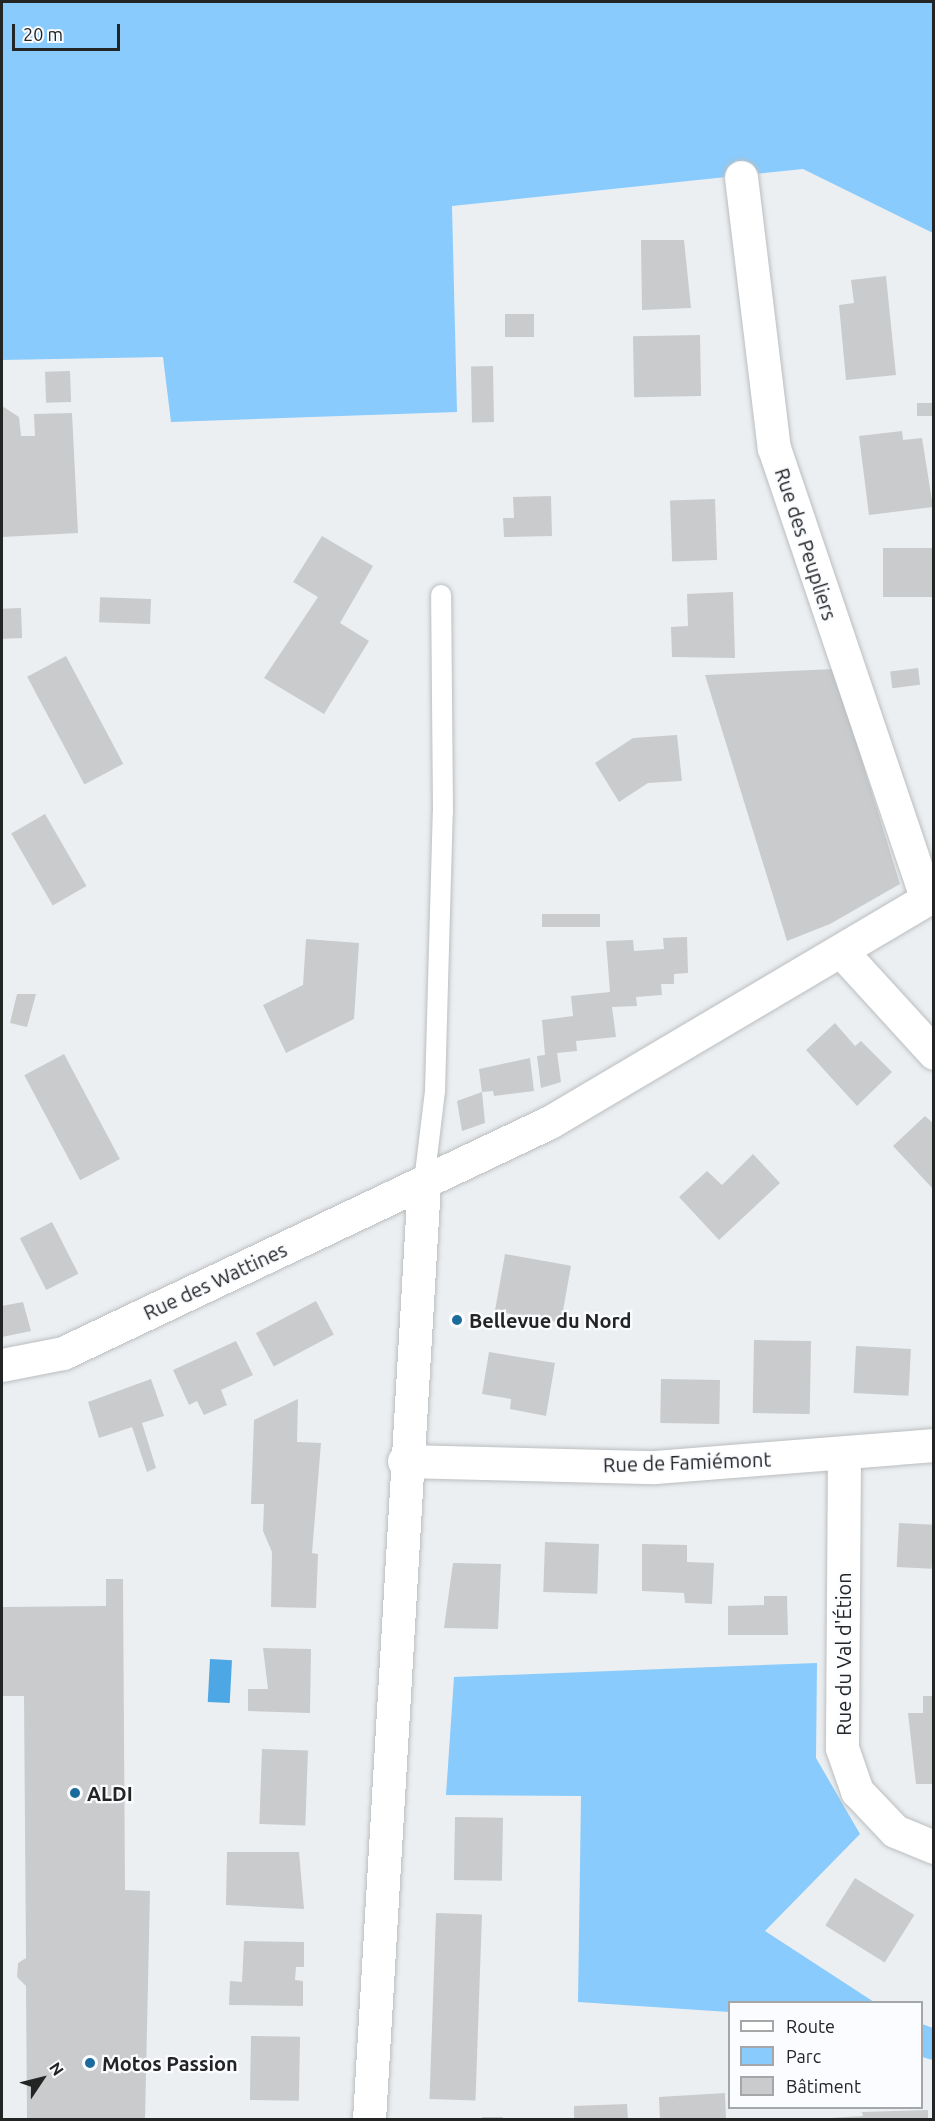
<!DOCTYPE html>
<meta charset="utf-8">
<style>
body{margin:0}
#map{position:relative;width:935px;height:2121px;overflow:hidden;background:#eceff1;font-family:Ubuntu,sans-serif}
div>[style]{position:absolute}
.green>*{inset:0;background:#89cbfc}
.water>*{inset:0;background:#4ea7e5;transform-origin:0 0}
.building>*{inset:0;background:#c9cbcd;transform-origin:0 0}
.roads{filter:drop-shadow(0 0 2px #bbbec0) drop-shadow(0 0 2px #bbbec0)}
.service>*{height:20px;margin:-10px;padding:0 10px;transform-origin:10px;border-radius:10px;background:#fff}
.minor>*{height:33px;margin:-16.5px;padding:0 16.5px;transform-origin:16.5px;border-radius:16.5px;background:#fff}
.dots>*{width:16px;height:16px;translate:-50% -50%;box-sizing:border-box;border:3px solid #fafcff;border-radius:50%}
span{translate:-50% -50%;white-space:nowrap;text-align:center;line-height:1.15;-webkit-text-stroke:4.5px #fafcff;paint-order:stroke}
.street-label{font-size:20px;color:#232424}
.poi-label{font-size:20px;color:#232424;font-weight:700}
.left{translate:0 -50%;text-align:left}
.frame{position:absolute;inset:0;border:3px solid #232424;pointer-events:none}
.legend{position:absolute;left:728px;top:2001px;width:195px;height:108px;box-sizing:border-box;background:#fafcff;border:2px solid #a4a6a7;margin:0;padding:8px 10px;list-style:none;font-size:18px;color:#232424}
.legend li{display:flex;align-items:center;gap:12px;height:30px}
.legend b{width:30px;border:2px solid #a4a6a7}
.north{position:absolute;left:12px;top:2049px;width:60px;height:60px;-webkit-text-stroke:4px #fafcff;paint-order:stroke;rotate:55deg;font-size:16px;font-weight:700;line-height:24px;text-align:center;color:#232424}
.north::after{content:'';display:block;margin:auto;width:21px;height:27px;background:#232424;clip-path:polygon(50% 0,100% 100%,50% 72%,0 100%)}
.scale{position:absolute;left:12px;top:24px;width:108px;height:27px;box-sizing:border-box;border:3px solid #232424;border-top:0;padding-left:8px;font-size:18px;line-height:21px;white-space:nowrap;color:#232424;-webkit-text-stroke:4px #fafcff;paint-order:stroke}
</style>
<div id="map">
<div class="green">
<div style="clip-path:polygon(2px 2px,933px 2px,933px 233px,803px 169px,452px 206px,457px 412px,171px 422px,163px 357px,2px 360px)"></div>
<div style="clip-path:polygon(817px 1663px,816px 1758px,860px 1834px,765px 1931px,874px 2002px,730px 2002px,729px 2012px,578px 2002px,581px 1796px,446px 1795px,454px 1677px)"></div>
<div style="clip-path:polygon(922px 2024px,933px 2028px,933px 2060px,922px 2057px)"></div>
</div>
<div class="water">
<div style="left:210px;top:1659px;width:22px;height:43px;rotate:3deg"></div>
</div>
<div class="building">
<div style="clip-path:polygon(641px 240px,684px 240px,691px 308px,642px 310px)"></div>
<div style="clip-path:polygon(886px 276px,896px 375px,846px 380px,839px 305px,854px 303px,851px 280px)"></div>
<div style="left:505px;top:314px;width:29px;height:23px"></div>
<div style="left:700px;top:335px;width:61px;height:67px;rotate:89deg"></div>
<div style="left:493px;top:366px;width:56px;height:22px;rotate:89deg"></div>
<div style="left:70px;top:371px;width:31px;height:25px;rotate:88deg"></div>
<div style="left:934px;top:403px;width:13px;height:17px;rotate:90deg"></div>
<div style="clip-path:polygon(2px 406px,19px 417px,21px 436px,35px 436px,34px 414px,72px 413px,78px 533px,2px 537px)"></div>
<div style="clip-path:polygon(902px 431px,903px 440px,922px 438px,933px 507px,869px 515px,859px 436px)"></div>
<div style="clip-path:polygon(551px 496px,552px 536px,504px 537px,503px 518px,514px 518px,513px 497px)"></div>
<div style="left:715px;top:499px;width:61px;height:45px;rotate:88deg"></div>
<div style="clip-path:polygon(322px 536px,373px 566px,340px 623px,369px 641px,324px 714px,264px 678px,318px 597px,293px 582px)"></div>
<div style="left:934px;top:548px;width:49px;height:51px;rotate:90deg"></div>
<div style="clip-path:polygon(733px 592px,735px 658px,672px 657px,671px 627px,688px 626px,687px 594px)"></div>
<div style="left:151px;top:599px;width:25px;height:51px;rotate:92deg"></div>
<div style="left:21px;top:608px;width:30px;height:19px;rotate:88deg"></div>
<div style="left:66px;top:656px;width:122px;height:44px;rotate:62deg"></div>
<div style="left:918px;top:668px;width:17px;height:28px;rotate:83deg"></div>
<div style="clip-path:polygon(834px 669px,900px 884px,830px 924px,787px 941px,705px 675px)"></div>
<div style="clip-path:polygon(677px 735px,682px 781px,648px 783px,619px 802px,595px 763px,633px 738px)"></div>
<div style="left:45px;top:814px;width:83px;height:39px;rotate:60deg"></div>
<div style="left:542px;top:914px;width:58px;height:13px"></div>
<div style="clip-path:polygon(687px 937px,688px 973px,674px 974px,674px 984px,661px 984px,662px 995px,636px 997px,637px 1006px,612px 1007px,616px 1037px,576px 1041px,577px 1051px,557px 1053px,561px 1082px,541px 1088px,537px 1056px,545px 1055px,542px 1020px,573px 1016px,571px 996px,610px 992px,606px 941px,633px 940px,634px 951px,664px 949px,663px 938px)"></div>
<div style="clip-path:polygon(306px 939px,359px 943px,354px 1019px,286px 1053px,263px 1005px,303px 985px)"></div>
<div style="clip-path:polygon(17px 994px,36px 994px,27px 1027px,10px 1023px)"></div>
<div style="clip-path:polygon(835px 1023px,855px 1046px,861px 1041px,892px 1072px,857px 1106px,806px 1050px)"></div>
<div style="left:64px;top:1054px;width:119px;height:45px;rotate:62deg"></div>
<div style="clip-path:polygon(530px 1058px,534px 1091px,494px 1096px,493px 1091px,482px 1092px,479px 1069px)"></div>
<div style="clip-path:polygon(482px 1092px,485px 1123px,462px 1131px,457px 1101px)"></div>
<div style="clip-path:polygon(925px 1116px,934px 1124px,934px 1190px,893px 1146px)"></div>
<div style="clip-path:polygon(753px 1154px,780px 1183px,719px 1240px,679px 1197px,707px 1171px,722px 1185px)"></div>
<div style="left:52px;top:1222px;width:58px;height:36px;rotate:63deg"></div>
<div style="left:505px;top:1254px;width:67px;height:58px;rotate:10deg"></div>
<div style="left:316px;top:1301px;width:38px;height:68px;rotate:62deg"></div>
<div style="clip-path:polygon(23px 1302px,31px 1331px,2px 1337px,2px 1306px)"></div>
<div style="left:754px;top:1340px;width:57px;height:73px;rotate:1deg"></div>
<div style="clip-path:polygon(236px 1341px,253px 1375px,221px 1390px,227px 1405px,204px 1415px,197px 1401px,189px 1405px,173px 1370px)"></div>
<div style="left:856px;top:1346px;width:55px;height:47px;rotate:3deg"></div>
<div style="clip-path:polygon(489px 1352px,555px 1363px,546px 1416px,510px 1409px,511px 1399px,482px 1394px)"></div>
<div style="clip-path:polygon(151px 1379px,164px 1416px,142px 1423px,156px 1468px,147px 1472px,132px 1427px,99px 1438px,88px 1402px)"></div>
<div style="left:661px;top:1379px;width:59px;height:44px;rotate:1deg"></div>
<div style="clip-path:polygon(298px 1399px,297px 1442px,321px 1443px,312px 1553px,318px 1554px,316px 1608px,271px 1607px,272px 1552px,263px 1531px,264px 1504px,251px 1504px,254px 1420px)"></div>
<div style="left:899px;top:1523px;width:35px;height:44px;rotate:3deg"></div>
<div style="left:545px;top:1542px;width:54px;height:50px;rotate:2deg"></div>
<div style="clip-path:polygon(642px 1544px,687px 1545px,687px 1562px,714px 1563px,712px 1604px,685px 1603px,684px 1593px,642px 1591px)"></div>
<div style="clip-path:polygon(453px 1563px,501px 1564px,498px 1629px,444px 1628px)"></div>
<div style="clip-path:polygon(106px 1579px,123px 1579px,125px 1890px,150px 1891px,145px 2120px,27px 2120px,26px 1986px,17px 1977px,18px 1963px,26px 1958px,24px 1696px,2px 1696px,2px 1607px,106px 1606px)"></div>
<div style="clip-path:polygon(764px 1596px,787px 1596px,788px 1635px,728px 1635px,728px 1606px,764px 1605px)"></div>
<div style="clip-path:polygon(263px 1648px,311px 1649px,310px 1713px,248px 1711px,248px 1689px,268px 1689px)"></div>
<div style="clip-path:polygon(923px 1696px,934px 1696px,934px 1784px,916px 1784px,908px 1713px,923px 1713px)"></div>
<div style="left:262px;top:1749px;width:46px;height:75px;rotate:2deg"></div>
<div style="left:455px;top:1817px;width:48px;height:63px;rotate:1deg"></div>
<div style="clip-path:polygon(227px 1852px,299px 1852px,304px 1909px,226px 1905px)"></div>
<div style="left:855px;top:1878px;width:70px;height:56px;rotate:32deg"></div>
<div style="left:436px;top:1913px;width:46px;height:186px;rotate:2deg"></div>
<div style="clip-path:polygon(244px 1941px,304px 1942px,304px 1967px,296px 1967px,295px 1980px,303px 1981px,303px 2006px,229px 2005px,230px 1981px,242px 1982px)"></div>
<div style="left:251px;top:2036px;width:49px;height:64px;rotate:1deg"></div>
<div style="clip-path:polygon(725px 2093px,726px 2120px,660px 2120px,659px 2097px)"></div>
<div style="clip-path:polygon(627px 2104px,628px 2120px,574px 2120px,574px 2106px)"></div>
<div style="clip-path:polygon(928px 2110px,928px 2120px,795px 2120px,863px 2116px,862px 2112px)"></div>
<div style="left:482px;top:2117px;width:21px;height:3px"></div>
</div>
<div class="roads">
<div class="service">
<div style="left:424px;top:1182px;width:92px;rotate:-83.1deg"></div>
<div style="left:435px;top:1091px;width:279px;rotate:-88.4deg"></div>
<div style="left:443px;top:812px;width:217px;rotate:-90.5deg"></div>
</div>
<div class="minor">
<div style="left:741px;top:177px;width:273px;rotate:83.1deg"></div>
<div style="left:774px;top:448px;width:476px;rotate:71.3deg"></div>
<div style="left:841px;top:951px;width:138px;rotate:47.6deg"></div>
<div style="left:2px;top:1365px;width:62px;rotate:-11.1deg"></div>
<div style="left:63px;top:1353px;width:539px;rotate:-25.38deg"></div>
<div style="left:550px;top:1122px;width:446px;rotate:-30.6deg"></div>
<div style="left:844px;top:1453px;width:295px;rotate:90.4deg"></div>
<div style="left:842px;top:1748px;width:46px;rotate:70.8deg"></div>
<div style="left:857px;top:1791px;width:55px;rotate:46.5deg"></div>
<div style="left:895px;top:1831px;width:42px;rotate:22.3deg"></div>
<div style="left:404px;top:1461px;width:251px;rotate:1.4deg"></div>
<div style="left:655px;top:1467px;width:280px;rotate:-4.5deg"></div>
<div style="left:369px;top:2120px;width:940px;rotate:-86.64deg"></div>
</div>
</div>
<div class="dots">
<div style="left:457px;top:1320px;background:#1c6b9d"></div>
<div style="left:75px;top:1793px;background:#1c6b9d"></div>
<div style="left:90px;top:2063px;background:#1c6b9d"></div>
</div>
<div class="street-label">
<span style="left:806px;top:544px;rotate:72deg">Rue des Peupliers</span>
<span style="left:215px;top:1281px;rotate:-25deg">Rue des Wattines</span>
<span style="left:687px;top:1462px;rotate:-2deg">Rue de Famiémont</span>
<span style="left:843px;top:1654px;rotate:-90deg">Rue du Val d'Étion</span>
</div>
<div class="poi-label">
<span class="left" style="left:469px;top:1320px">Bellevue du Nord</span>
<span class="left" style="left:87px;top:1793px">ALDI</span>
<span class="left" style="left:102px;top:2063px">Motos Passion</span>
</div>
<div class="frame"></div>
<ul class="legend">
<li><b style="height:8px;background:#fff"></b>Route</li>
<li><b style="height:16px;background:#89cbfc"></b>Parc</li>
<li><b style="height:16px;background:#c9cbcd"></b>Bâtiment</li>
</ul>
<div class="north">N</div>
<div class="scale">20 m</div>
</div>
